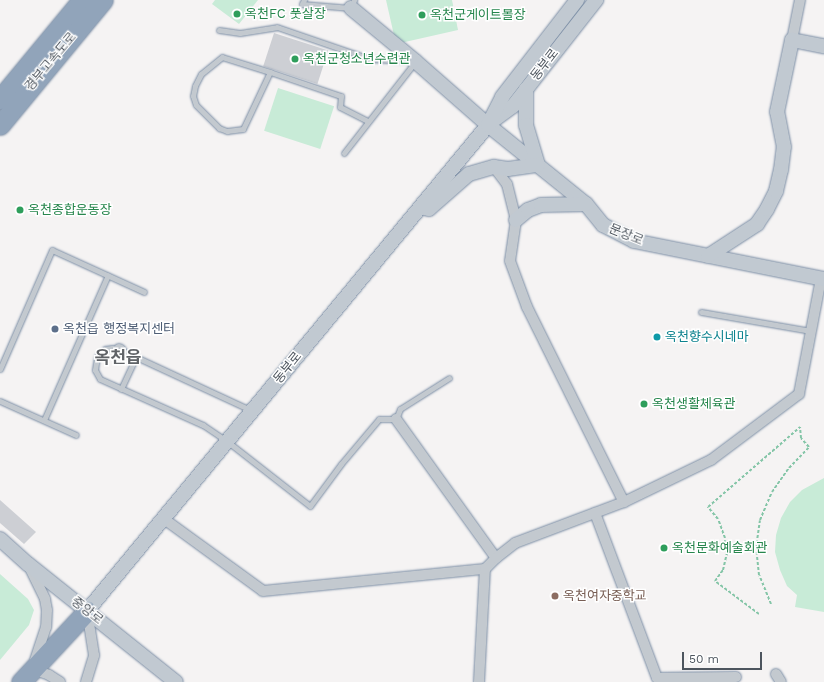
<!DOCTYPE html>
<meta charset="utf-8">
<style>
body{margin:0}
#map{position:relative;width:824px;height:682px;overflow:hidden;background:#f5f3f3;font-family:"Work Sans","Noto Sans KR",sans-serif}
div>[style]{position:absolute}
.green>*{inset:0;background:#c8ebd7;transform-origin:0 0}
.building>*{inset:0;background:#cdcfd4;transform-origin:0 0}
.path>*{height:2px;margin-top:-1px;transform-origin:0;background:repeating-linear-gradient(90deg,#84c5a7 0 3px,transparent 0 5px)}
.roads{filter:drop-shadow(0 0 1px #7d8fa6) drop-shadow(0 0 1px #7d8fa6)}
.lane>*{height:5px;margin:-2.5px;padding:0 2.5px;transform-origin:2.5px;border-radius:2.5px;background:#c3c9cf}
.street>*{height:10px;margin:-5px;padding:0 5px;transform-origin:5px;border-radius:5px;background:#c3c9cf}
.secondary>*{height:14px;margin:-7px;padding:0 7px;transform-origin:7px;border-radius:7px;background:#c1c9d1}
.highway>*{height:19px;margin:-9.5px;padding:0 9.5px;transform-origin:9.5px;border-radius:9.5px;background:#91a4ba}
.dots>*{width:11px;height:11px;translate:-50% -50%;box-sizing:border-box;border:2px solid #fff;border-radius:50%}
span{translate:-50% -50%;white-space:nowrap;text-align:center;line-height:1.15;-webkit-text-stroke:3px #fff;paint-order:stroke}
.leisure-label{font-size:13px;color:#27864d}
.left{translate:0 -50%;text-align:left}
.street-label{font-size:13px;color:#4d555e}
.service-label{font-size:13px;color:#4e5e75}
.culture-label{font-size:13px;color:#0d838f}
.education-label{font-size:13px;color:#785e54}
.district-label{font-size:17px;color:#606367;font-weight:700}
.scale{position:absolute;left:682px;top:652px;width:80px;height:18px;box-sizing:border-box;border:2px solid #4d555e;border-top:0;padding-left:5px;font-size:12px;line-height:14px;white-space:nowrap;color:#4d555e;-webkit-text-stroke:3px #fff;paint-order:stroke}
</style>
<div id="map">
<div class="green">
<div style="clip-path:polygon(215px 0,258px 0,239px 24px,212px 4px)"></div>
<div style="clip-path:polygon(386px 0,452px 0,458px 30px,396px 44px)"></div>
<div style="left:278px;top:88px;width:59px;height:45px;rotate:18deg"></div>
<div style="clip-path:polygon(824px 478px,824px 612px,795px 607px,797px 595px,787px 586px,780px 570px,775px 552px,776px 535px,781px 518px,790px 502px,802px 490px)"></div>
<div style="clip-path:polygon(0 574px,28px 599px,34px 610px,29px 625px,0 660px)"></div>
</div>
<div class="building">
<div style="left:274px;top:33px;width:57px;height:35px;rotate:18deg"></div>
<div style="clip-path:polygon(0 500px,36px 532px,24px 544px,0 523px)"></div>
</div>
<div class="path">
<div style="left:771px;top:604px;width:31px;rotate:-112deg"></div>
<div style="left:759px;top:575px;width:27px;rotate:-96deg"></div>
<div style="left:756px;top:548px;width:28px;rotate:-82deg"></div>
<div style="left:760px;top:520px;width:30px;rotate:-67deg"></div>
<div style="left:772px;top:492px;width:29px;rotate:-55deg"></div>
<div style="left:789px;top:468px;width:29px;rotate:-46deg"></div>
<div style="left:809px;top:447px;width:12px;rotate:-132deg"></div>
<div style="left:801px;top:438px;width:11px;rotate:-95deg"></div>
<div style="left:759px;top:614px;width:55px;rotate:-143.1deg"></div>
<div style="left:715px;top:581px;width:14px;rotate:-54deg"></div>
<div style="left:723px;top:570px;width:17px;rotate:-77deg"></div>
<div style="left:727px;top:553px;width:15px;rotate:-98deg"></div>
<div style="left:725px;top:538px;width:20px;rotate:-110deg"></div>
<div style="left:718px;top:519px;width:16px;rotate:-130deg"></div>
<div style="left:708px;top:507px;width:122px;rotate:-41deg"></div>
</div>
<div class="roads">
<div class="lane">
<div style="left:304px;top:0;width:4px;rotate:117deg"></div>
<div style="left:302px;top:4px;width:49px;rotate:4.7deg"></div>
<div style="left:351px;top:8px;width:9px;rotate:-69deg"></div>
<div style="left:219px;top:30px;width:21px;rotate:8deg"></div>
<div style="left:240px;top:33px;width:37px;rotate:-9deg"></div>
<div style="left:277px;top:27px;width:98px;rotate:19deg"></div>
<div style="left:370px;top:59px;width:38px;rotate:3deg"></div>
<div style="left:270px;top:72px;width:50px;rotate:-162.6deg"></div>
<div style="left:222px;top:57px;width:27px;rotate:141deg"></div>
<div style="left:201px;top:74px;width:13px;rotate:117deg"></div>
<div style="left:195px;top:86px;width:10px;rotate:101deg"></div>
<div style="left:193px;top:96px;width:9px;rotate:72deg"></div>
<div style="left:196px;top:105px;width:33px;rotate:45deg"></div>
<div style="left:219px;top:128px;width:9px;rotate:21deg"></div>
<div style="left:227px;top:131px;width:16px;rotate:-7deg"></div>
<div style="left:243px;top:129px;width:63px;rotate:-64.7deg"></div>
<div style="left:270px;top:72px;width:75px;rotate:18.7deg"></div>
<div style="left:341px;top:96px;width:11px;rotate:95deg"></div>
<div style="left:340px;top:107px;width:31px;rotate:27deg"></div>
<div style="left:344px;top:153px;width:115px;rotate:-52deg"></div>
<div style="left:701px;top:312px;width:112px;rotate:9.8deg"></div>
<div style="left:119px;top:349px;width:7px;rotate:-172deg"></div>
<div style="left:112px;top:348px;width:7px;rotate:172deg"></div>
<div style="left:105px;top:349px;width:11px;rotate:135deg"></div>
<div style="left:97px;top:357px;width:13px;rotate:99deg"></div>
<div style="left:95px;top:370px;width:10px;rotate:61deg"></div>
<div style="left:100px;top:379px;width:113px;rotate:24.1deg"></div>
<div style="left:203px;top:425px;width:30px;rotate:34deg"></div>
<div style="left:228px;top:442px;width:104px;rotate:38deg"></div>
<div style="left:310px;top:506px;width:52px;rotate:-53.6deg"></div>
<div style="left:341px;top:464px;width:59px;rotate:-49.8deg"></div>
<div style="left:379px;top:419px;width:17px"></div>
<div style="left:396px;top:419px;width:11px;rotate:-68deg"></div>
<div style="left:400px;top:409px;width:58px;rotate:-32.3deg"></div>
<div style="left:121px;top:350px;width:142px;rotate:24.9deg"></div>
<div style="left:0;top:369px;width:130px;rotate:-66.4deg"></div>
<div style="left:52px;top:250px;width:101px;rotate:24.5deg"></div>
<div style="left:121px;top:389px;width:35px;rotate:-65deg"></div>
<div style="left:0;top:401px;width:83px;rotate:24.1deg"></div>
<div style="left:44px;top:420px;width:158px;rotate:-66.2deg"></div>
</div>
<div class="street">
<div style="left:792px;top:40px;width:41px;rotate:-78.7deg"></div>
<div style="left:494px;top:167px;width:21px;rotate:53deg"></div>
<div style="left:507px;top:184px;width:37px;rotate:76deg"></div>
<div style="left:516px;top:220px;width:41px;rotate:98.3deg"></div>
<div style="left:510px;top:261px;width:49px;rotate:69.7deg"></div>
<div style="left:527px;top:307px;width:218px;rotate:63.6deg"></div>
<div style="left:119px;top:349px;width:2px;rotate:27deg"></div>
<div style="left:396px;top:419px;width:171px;rotate:54.3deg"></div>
<div style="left:595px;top:513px;width:176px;rotate:69.4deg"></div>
<div style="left:657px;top:678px;width:79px;rotate:-0.7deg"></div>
<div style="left:164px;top:519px;width:122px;rotate:36deg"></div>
<div style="left:263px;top:591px;width:223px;rotate:-5.7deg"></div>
<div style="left:30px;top:568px;width:34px;rotate:64deg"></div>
<div style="left:45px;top:599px;width:11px;rotate:80deg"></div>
<div style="left:47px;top:610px;width:17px;rotate:93deg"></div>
<div style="left:46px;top:627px;width:44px;rotate:108.4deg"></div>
<div style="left:32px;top:669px;width:18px;rotate:19deg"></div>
<div style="left:49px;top:675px;width:13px;rotate:32deg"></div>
<div style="left:776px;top:674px;width:9px;rotate:58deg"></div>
<div style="left:86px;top:682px;width:28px;rotate:-73deg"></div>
<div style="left:94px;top:655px;width:45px;rotate:-99deg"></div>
<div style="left:479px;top:682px;width:113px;rotate:-87deg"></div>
<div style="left:485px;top:569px;width:16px;rotate:-45deg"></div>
<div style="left:496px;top:558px;width:24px;rotate:-38deg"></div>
<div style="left:515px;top:543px;width:116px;rotate:-20.6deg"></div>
<div style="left:624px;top:502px;width:97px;rotate:-25.8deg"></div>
<div style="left:711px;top:460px;width:110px;rotate:-36.9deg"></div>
<div style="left:799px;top:394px;width:117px;rotate:-79.2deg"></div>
</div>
<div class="secondary">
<div style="left:351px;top:8px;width:83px;rotate:39.6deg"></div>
<div style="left:415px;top:61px;width:97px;rotate:41.2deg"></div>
<div style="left:488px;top:125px;width:126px;rotate:38.9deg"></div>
<div style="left:586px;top:204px;width:27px;rotate:51deg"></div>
<div style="left:603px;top:225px;width:35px;rotate:27deg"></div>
<div style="left:634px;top:241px;width:194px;rotate:11.3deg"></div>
<div style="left:526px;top:89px;width:36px;rotate:90deg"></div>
<div style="left:526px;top:125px;width:42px;rotate:73.3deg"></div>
<div style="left:491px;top:122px;width:27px;rotate:-36deg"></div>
<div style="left:513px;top:106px;width:135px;rotate:-51.9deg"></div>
<div style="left:424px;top:208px;width:5px;rotate:11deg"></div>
<div style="left:429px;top:209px;width:53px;rotate:-41.2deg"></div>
<div style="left:469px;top:174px;width:26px;rotate:-16deg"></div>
<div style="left:494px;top:167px;width:14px;rotate:8deg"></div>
<div style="left:508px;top:169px;width:30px;rotate:-8deg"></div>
<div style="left:516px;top:220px;width:16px;rotate:-40deg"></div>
<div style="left:528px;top:210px;width:14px;rotate:-21deg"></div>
<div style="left:541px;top:205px;width:45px;rotate:-1.3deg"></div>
<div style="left:708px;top:256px;width:59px;rotate:-33.1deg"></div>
<div style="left:757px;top:224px;width:18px;rotate:-56deg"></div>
<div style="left:767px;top:209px;width:20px;rotate:-63deg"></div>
<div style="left:776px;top:191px;width:22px;rotate:-77deg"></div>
<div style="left:781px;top:170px;width:23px;rotate:-83deg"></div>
<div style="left:784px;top:147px;width:36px;rotate:-101deg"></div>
<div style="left:777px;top:112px;width:74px;rotate:-78.2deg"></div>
<div style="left:792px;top:40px;width:33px;rotate:11deg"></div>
<div style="left:0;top:539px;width:38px;rotate:42deg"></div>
<div style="left:28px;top:564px;width:189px;rotate:38.6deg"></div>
<div style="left:87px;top:611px;width:630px;rotate:-50.47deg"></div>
<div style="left:488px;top:125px;width:31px;rotate:-63deg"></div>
<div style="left:502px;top:97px;width:123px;rotate:-52.3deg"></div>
</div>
<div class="highway">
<div style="left:0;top:99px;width:129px;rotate:-50.4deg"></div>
<div style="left:0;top:125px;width:162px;rotate:-50.5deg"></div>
<div style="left:21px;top:682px;width:97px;rotate:-47.1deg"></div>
</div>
</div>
<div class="dots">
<div style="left:237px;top:14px;background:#2e9e5b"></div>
<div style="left:422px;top:15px;background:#2e9e5b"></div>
<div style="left:295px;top:59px;background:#2e9e5b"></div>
<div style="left:20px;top:210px;background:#2e9e5b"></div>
<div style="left:55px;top:329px;background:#5c6f8a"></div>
<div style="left:657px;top:337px;background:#0f9aa8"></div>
<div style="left:644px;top:404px;background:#2e9e5b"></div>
<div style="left:664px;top:548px;background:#2e9e5b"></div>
<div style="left:555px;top:596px;background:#8d6e63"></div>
</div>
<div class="leisure-label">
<span class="left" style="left:245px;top:14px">옥천FC 풋살장</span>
<span class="left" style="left:430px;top:15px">옥천군게이트볼장</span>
<span class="left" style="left:303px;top:59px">옥천군청소년수련관</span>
<span class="left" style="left:28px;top:210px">옥천종합운동장</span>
<span class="left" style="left:652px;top:404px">옥천생활체육관</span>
<span class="left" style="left:672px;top:548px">옥천문화예술회관</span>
</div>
<div class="street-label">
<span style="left:51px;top:62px;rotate:-50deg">경부고속도로</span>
<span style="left:545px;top:65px;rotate:-52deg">동부로</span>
<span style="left:626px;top:235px;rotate:22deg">문장로</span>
<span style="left:288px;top:368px;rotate:-51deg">동부로</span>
<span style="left:87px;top:611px;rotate:38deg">중앙로</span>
</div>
<div class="service-label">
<span class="left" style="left:63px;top:329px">옥천읍 행정복지센터</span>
</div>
<div class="culture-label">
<span class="left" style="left:665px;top:337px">옥천향수시네마</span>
</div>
<div class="education-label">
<span class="left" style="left:563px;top:596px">옥천여자중학교</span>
</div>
<div class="district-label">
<span style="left:118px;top:358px">옥천읍</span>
</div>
<div class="scale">50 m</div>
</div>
